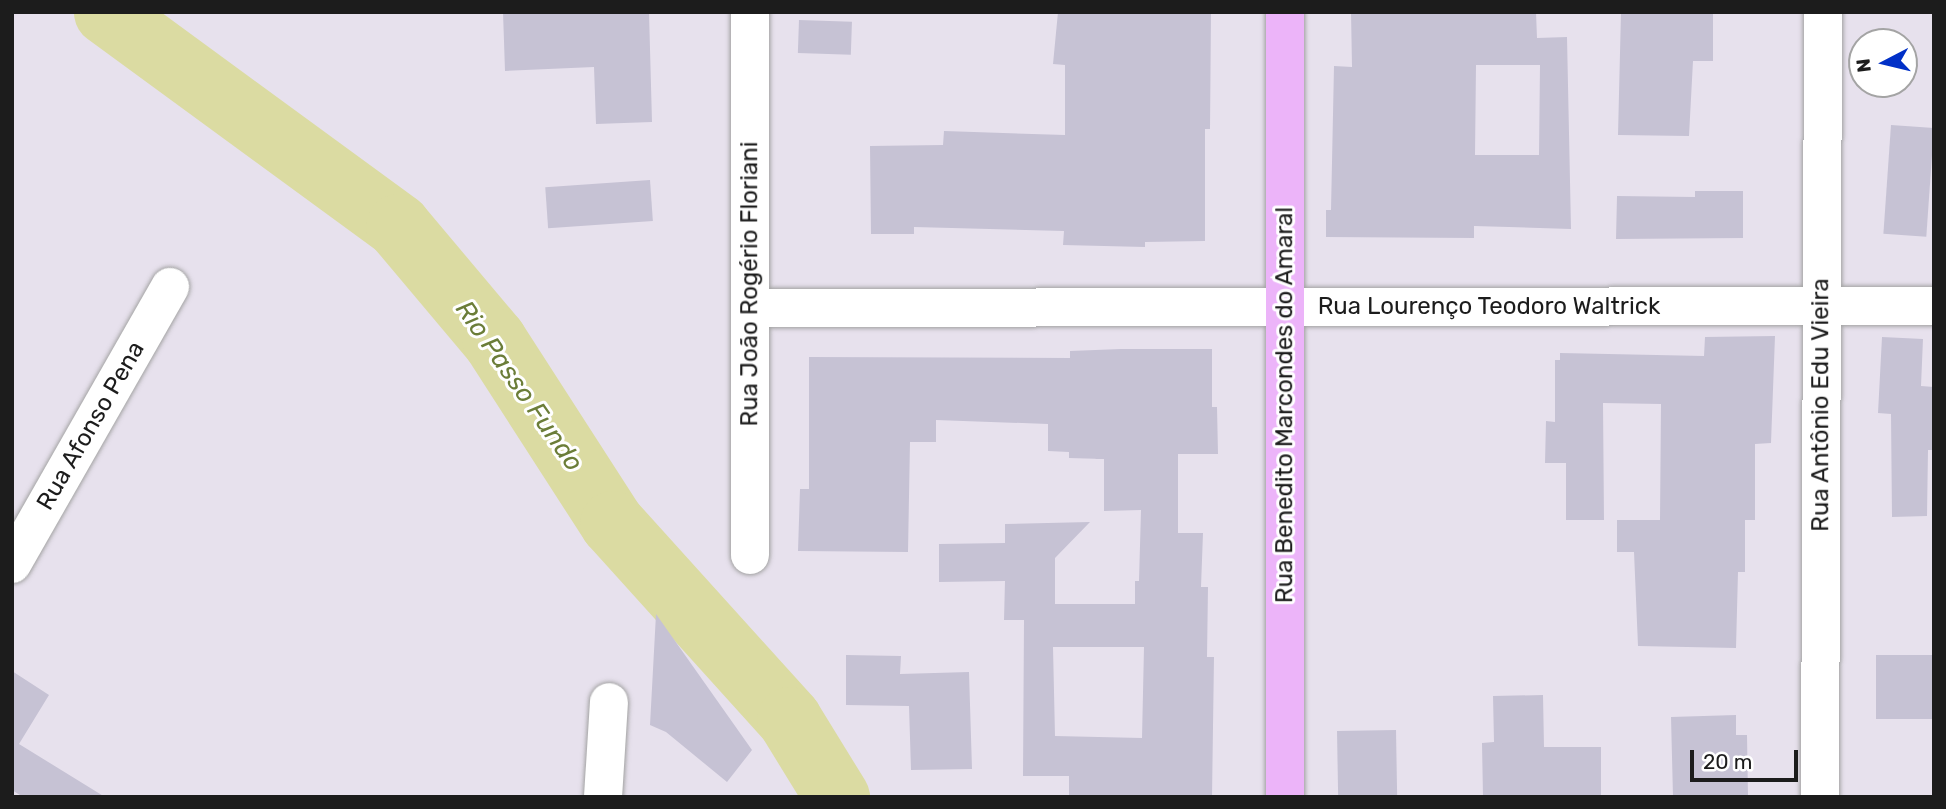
<!DOCTYPE html>
<meta charset="utf-8">
<style>
body{margin:0}
#map{position:relative;width:1946px;height:809px;overflow:hidden;background:#e7e1ed;font-family:Rubik,sans-serif}
div>[style]{position:absolute}
.river>*{height:65px;margin:-32.5px;padding:0 32.5px;transform-origin:32.5px;border-radius:32.5px;background:#dbdba2}
.building>*{inset:0;background:#c6c2d4;transform-origin:0 0}
.roads{filter:drop-shadow(0 0 2px #a3a3a3) drop-shadow(0 0 2px #a3a3a3)}
.street>*{height:38px;margin:-19px;padding:0 19px;transform-origin:19px;border-radius:19px;background:#fff}
.secondary>*{height:38px;margin:-19px;padding:0 19px;transform-origin:19px;border-radius:19px;background:#ecb4f9}
span{translate:-50% -50%;white-space:nowrap;text-align:center;line-height:1.15;-webkit-text-stroke:6px #fff;paint-order:stroke}
.street-label{font-size:24px;color:#1c1c1c}
.water-label{font-size:26px;color:#6b7d38;font-style:italic}
.frame{position:absolute;inset:0;border:14px solid #1c1c1c;pointer-events:none}
.north{position:absolute;left:1848px;top:28px;width:70px;height:70px;box-sizing:border-box;background:#fff;border:2px solid #a4a4a4;border-radius:50%;rotate:263deg;font-size:19px;font-weight:700;line-height:28px;text-align:center;color:#1c1c1c}
.north::after{content:'';display:block;margin:auto;width:24px;height:32px;background:#0130c7;clip-path:polygon(50% 0,100% 100%,50% 72%,0 100%)}
.scale{position:absolute;left:1690px;top:750px;width:108px;height:32px;box-sizing:border-box;border:4px solid #1c1c1c;border-top:0;padding-left:9px;font-size:21px;line-height:24px;white-space:nowrap;color:#1c1c1c;-webkit-text-stroke:5px #fff;paint-order:stroke}
</style>
<div id="map">
<div class="river">
<div style="left:106px;top:12px;width:362px;rotate:36.2deg"></div>
<div style="left:398px;top:226px;width:149px;rotate:49.9deg"></div>
<div style="left:494px;top:340px;width:218px;rotate:57.2deg"></div>
<div style="left:612px;top:523px;width:264px;rotate:47.9deg"></div>
<div style="left:789px;top:719px;width:92px;rotate:58.4deg"></div>
</div>
<div class="building">
<div style="clip-path:polygon(503px 12px,649px 12px,652px 122px,596px 124px,594px 67px,505px 71px)"></div>
<div style="clip-path:polygon(1058px 12px,1211px 12px,1210px 129px,1205px 129px,1205px 241px,1145px 242px,1145px 247px,1063px 245px,1064px 231px,914px 227px,914px 234px,871px 234px,870px 146px,943px 145px,944px 131px,1065px 135px,1065px 65px,1053px 64px)"></div>
<div style="clip-path:polygon(evenodd,1351px 12px,1536px 12px,1537px 38px,1567px 37px,1571px 229px,1474px 226px,1474px 238px,1326px 237px,1326px 210px,1331px 210px,1334px 66px,1352px 67px,1351px 12px,1476px 65px,1540px 65px,1539px 155px,1475px 155px,1476px 65px)"></div>
<div style="clip-path:polygon(1621px 12px,1713px 12px,1713px 61px,1693px 61px,1689px 136px,1618px 135px)"></div>
<div style="left:799px;top:20px;width:53px;height:33px;rotate:2deg"></div>
<div style="left:1891px;top:125px;width:43px;height:109px;rotate:4deg"></div>
<div style="left:650px;top:180px;width:41px;height:105px;rotate:86deg"></div>
<div style="clip-path:polygon(1695px 191px,1743px 191px,1743px 238px,1616px 239px,1617px 196px,1695px 197px)"></div>
<div style="clip-path:polygon(1775px 336px,1771px 443px,1755px 444px,1755px 520px,1745px 520px,1745px 572px,1738px 572px,1736px 648px,1638px 646px,1634px 552px,1617px 552px,1617px 520px,1660px 520px,1661px 404px,1603px 403px,1604px 520px,1566px 520px,1566px 463px,1545px 463px,1546px 421px,1555px 422px,1555px 360px,1560px 360px,1560px 353px,1704px 356px,1705px 337px)"></div>
<div style="clip-path:polygon(1882px 337px,1923px 339px,1921px 386px,1934px 387px,1934px 450px,1928px 450px,1927px 516px,1892px 517px,1891px 414px,1878px 413px)"></div>
<div style="clip-path:polygon(evenodd,1121px 349px,1212px 349px,1212px 407px,1217px 407px,1218px 454px,1178px 454px,1178px 533px,1203px 533px,1201px 587px,1208px 587px,1207px 657px,1214px 657px,1212px 797px,1069px 797px,1069px 776px,1023px 776px,1024px 620px,1004px 620px,1005px 581px,939px 582px,939px 544px,1005px 543px,1005px 524px,1090px 522px,1055px 558px,1055px 604px,1135px 604px,1135px 581px,1139px 581px,1141px 510px,1104px 511px,1104px 459px,1069px 458px,1069px 452px,1048px 451px,1048px 424px,936px 420px,936px 442px,910px 442px,908px 552px,798px 551px,800px 489px,809px 489px,809px 357px,1070px 358px,1070px 351px,1121px 349px,1053px 647px,1144px 647px,1142px 738px,1055px 736px,1053px 647px)"></div>
<div style="clip-path:polygon(656px 614px,752px 750px,727px 782px,666px 732px,650px 725px)"></div>
<div style="clip-path:polygon(846px 655px,901px 656px,900px 674px,969px 672px,972px 769px,911px 770px,909px 706px,846px 705px)"></div>
<div style="left:1934px;top:655px;width:64px;height:58px;rotate:90deg"></div>
<div style="clip-path:polygon(12px 671px,49px 695px,19px 744px,105px 797px,23px 797px,12px 790px)"></div>
<div style="clip-path:polygon(1543px 695px,1544px 747px,1601px 747px,1601px 797px,1483px 797px,1482px 743px,1494px 742px,1493px 696px)"></div>
<div style="clip-path:polygon(1736px 715px,1736px 735px,1747px 735px,1748px 797px,1673px 797px,1671px 717px)"></div>
<div style="left:1396px;top:730px;width:67px;height:59px;rotate:89deg"></div>
</div>
<div class="roads">
<div class="street">
<div style="left:750px;top:308px;width:1184px;rotate:-0.1deg"></div>
<div style="left:750px;top:555px;width:543px;rotate:-90deg"></div>
<div style="left:12px;top:564px;width:319px;rotate:-60.3deg"></div>
<div style="left:603px;top:797px;width:95px;rotate:-86.4deg"></div>
<div style="left:1820px;top:797px;width:785px;rotate:-89.78deg"></div>
</div>
<div class="secondary">
<div style="left:1285px;top:797px;width:785px;rotate:-90deg"></div>
</div>
</div>
<div class="street-label">
<span style="left:750px;top:284px;rotate:-90deg">Rua João Rogério Floriani</span>
<span style="left:1489px;top:307px">Rua Lourenço Teodoro Waltrick</span>
<span style="left:1285px;top:405px;rotate:-90deg">Rua Benedito Marcondes do Amaral</span>
<span style="left:1821px;top:405px;rotate:-90deg">Rua Antônio Edu Vieira</span>
<span style="left:91px;top:426px;rotate:-60deg">Rua Afonso Pena</span>
</div>
<div class="water-label">
<span style="left:519px;top:386px;rotate:55deg">Rio Passo Fundo</span>
</div>
<div class="frame"></div>
<div class="north">N</div>
<div class="scale">20 m</div>
</div>
